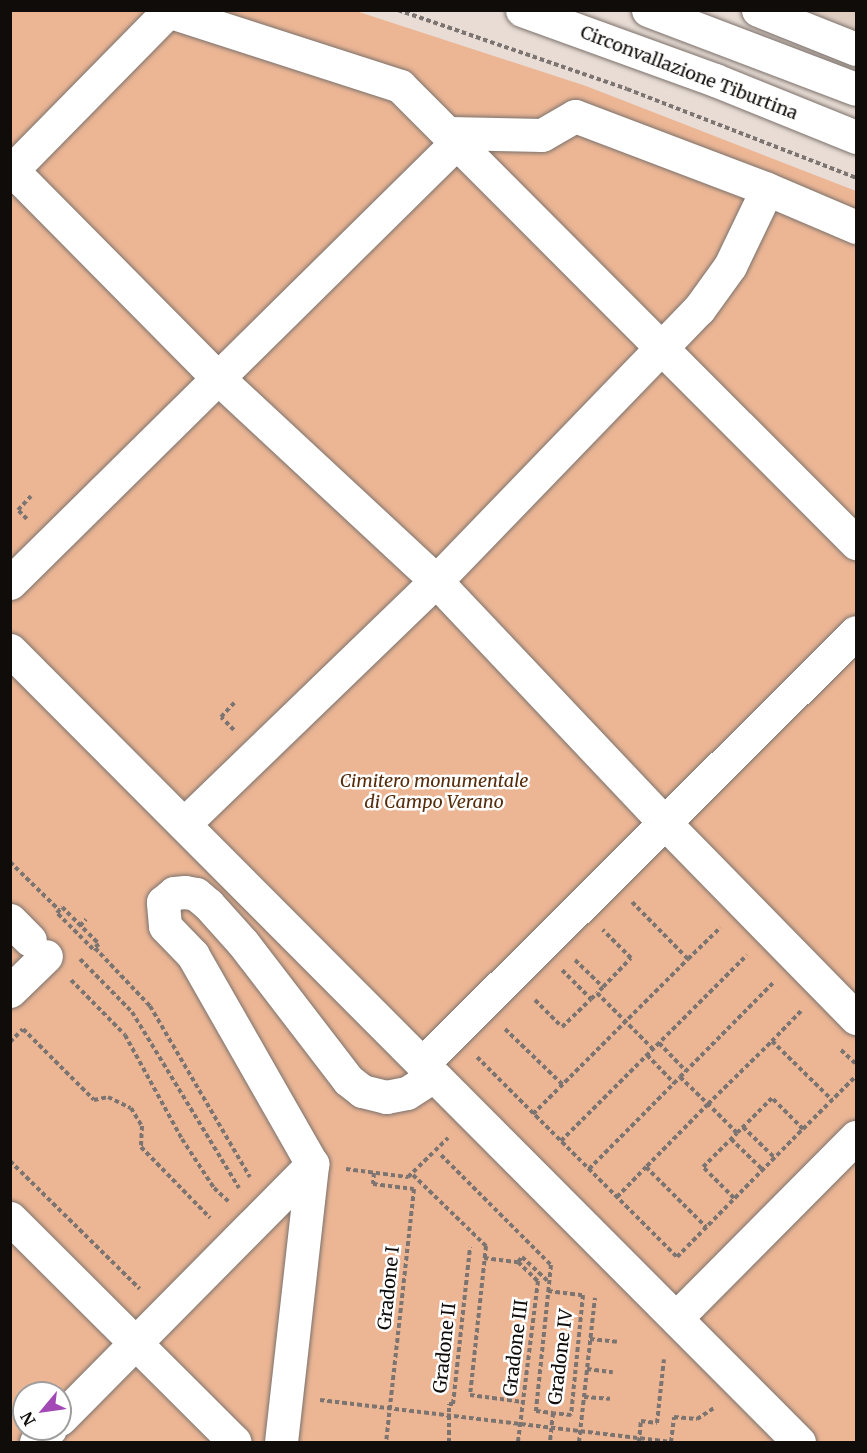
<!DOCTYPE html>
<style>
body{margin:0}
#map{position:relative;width:867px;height:1453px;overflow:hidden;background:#e8dcd5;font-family:Merriweather,serif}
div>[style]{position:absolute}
.built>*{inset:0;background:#e0cdc2}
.green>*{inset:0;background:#ecb695}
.path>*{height:4px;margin-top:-2px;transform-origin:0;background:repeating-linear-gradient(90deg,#7c7470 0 4.5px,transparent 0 7.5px)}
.roads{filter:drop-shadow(0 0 2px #7b716b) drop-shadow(0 0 2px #7b716b)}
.minor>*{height:33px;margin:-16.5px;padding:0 16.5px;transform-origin:16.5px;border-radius:16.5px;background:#fff}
.highway>*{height:33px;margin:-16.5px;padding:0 16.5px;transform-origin:16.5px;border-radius:16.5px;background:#fff}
span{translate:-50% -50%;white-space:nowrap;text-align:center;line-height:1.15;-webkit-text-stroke:5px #fff;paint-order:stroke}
.street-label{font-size:18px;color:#100c0a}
.park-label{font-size:18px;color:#572c0b;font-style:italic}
.frame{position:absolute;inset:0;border:12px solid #100c0a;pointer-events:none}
.north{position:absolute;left:12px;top:1381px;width:60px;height:60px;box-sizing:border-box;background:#fff;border:2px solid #9f9e9d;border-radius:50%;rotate:241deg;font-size:16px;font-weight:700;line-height:24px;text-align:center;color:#100c0a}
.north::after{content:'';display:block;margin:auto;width:21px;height:27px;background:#a249b5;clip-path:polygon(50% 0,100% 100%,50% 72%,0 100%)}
</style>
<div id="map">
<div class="built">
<div style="clip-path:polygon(801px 11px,856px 11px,856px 32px)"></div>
</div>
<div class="green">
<div style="clip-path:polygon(evenodd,10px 11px,356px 11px,586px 86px,856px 191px,856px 1442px,11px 1442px,10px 11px,24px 1393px,60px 1393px,60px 1429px,24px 1429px,24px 1393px)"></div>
</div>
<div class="path">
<div style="left:398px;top:10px;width:242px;rotate:19deg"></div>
<div style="left:627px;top:89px;width:246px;rotate:21.2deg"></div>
<div style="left:27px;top:519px;width:13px;rotate:-135deg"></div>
<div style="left:18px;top:510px;width:19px;rotate:-47deg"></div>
<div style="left:234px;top:730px;width:18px;rotate:-135deg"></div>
<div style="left:221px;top:717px;width:21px;rotate:-47deg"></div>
<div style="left:10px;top:862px;width:69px;rotate:44.4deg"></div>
<div style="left:632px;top:902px;width:80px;rotate:45.5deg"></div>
<div style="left:688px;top:959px;width:45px;rotate:-44.1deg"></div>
<div style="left:62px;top:907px;width:52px;rotate:45deg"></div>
<div style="left:99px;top:944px;width:8px;rotate:140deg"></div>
<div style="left:93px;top:949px;width:51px;rotate:-135deg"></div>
<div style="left:57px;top:913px;width:8px;rotate:-50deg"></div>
<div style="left:80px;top:926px;width:9px;rotate:-49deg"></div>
<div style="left:95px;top:948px;width:80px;rotate:46.5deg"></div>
<div style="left:150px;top:1006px;width:198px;rotate:59.7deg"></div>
<div style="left:80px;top:959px;width:74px;rotate:45.5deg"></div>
<div style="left:132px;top:1012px;width:206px;rotate:58.7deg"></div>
<div style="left:575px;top:960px;width:39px;rotate:44deg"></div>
<div style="left:603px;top:987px;width:8px;rotate:135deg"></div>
<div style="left:562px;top:970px;width:41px;rotate:45deg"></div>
<div style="left:591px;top:999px;width:8px;rotate:-45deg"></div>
<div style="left:597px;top:993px;width:79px;rotate:45deg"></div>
<div style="left:71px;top:980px;width:77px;rotate:45.5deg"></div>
<div style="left:125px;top:1035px;width:119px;rotate:61.3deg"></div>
<div style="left:182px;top:1139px;width:59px;rotate:56.9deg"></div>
<div style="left:214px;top:1188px;width:21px;rotate:43deg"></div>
<div style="left:603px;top:987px;width:40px;rotate:-46deg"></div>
<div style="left:631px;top:958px;width:40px;rotate:-135deg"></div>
<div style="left:535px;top:1000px;width:38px;rotate:45deg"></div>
<div style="left:562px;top:1027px;width:40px;rotate:-44deg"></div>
<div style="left:801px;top:1011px;width:42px;rotate:134deg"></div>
<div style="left:772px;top:1041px;width:84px;rotate:44.5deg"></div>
<div style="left:505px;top:1029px;width:81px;rotate:44deg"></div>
<div style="left:10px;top:1042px;width:18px;rotate:-45deg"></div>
<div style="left:23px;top:1029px;width:100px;rotate:45deg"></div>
<div style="left:94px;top:1100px;width:14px;rotate:-12deg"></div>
<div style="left:108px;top:1097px;width:25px;rotate:26deg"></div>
<div style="left:131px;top:1108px;width:21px;rotate:59deg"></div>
<div style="left:142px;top:1126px;width:21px;rotate:93deg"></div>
<div style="left:141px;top:1147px;width:99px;rotate:45.8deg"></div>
<div style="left:659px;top:1043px;width:39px;rotate:46deg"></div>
<div style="left:841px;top:1050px;width:21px;rotate:43deg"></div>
<div style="left:647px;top:1055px;width:39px;rotate:46deg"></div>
<div style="left:477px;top:1057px;width:283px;rotate:45deg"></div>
<div style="left:677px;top:1257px;width:180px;rotate:-45.5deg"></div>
<div style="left:803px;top:1129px;width:44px;rotate:-135deg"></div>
<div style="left:772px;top:1098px;width:49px;rotate:135deg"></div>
<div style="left:737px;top:1133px;width:41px;rotate:-135deg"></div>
<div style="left:708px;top:1104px;width:90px;rotate:-44.5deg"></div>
<div style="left:680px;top:1077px;width:132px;rotate:-45.3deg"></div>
<div style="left:533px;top:1114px;width:219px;rotate:-45deg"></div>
<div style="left:743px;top:1127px;width:45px;rotate:44.1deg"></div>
<div style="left:803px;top:1129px;width:75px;rotate:-45deg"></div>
<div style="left:731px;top:1139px;width:45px;rotate:44.1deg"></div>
<div style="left:561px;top:1141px;width:263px;rotate:-45deg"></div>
<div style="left:441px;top:1155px;width:156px;rotate:45deg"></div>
<div style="left:551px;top:1265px;width:147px;rotate:95.9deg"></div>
<div style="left:536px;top:1411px;width:17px;rotate:7deg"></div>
<div style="left:10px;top:1161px;width:182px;rotate:44.6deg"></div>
<div style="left:346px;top:1169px;width:63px;rotate:7.4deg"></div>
<div style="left:408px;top:1177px;width:56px;rotate:-44.3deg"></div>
<div style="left:589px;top:1169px;width:129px;rotate:-45.3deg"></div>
<div style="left:680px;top:1077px;width:39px;rotate:44deg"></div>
<div style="left:708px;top:1104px;width:88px;rotate:134.5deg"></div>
<div style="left:646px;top:1167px;width:85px;rotate:45deg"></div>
<div style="left:374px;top:1173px;width:11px;rotate:95deg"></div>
<div style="left:373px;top:1184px;width:41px;rotate:7deg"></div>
<div style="left:414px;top:1189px;width:255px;rotate:96.3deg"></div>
<div style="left:413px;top:1175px;width:102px;rotate:44.2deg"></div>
<div style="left:486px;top:1246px;width:150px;rotate:96.1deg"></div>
<div style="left:470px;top:1395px;width:53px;rotate:7.5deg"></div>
<div style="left:617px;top:1197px;width:42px;rotate:-46deg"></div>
<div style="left:734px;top:1198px;width:44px;rotate:-135deg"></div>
<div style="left:703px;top:1167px;width:48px;rotate:-45deg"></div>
<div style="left:484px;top:1258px;width:34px;rotate:7deg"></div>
<div style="left:518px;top:1262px;width:28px;rotate:44deg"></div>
<div style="left:538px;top:1281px;width:162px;rotate:97.1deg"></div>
<div style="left:518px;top:1262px;width:6px;rotate:-51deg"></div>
<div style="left:522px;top:1257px;width:37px;rotate:43deg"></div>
<div style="left:548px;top:1291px;width:35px;rotate:7deg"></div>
<div style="left:583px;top:1295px;width:121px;rotate:95.7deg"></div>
<div style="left:571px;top:1415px;width:18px;rotate:-174deg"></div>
<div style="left:553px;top:1413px;width:29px;rotate:96deg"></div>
<div style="left:590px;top:1339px;width:27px;rotate:6deg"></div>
<div style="left:587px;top:1369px;width:26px;rotate:7deg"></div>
<div style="left:584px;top:1397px;width:26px;rotate:4deg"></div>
<div style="left:320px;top:1400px;width:354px;rotate:6.8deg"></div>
<div style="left:671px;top:1442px;width:25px;rotate:-83deg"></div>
<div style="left:674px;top:1417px;width:23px;rotate:5deg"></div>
<div style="left:697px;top:1419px;width:20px;rotate:-33deg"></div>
<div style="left:449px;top:1442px;width:38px;rotate:-90deg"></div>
<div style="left:449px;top:1404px;width:4px"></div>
<div style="left:453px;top:1404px;width:158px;rotate:-83.8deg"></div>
<div style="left:579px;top:1442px;width:145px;rotate:-83.7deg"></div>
<div style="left:639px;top:1442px;width:21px;rotate:-85deg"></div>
<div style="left:641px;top:1421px;width:16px;rotate:7deg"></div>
<div style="left:657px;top:1423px;width:64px;rotate:-83.8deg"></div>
</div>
<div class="roads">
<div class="minor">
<div style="left:450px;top:133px;width:92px;rotate:1.2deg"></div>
<div style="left:542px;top:135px;width:38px;rotate:-30deg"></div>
<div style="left:575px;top:116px;width:205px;rotate:20.8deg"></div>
<div style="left:767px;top:189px;width:97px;rotate:23.1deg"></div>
<div style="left:10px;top:168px;width:297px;rotate:45.3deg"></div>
<div style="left:219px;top:379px;width:296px;rotate:42.9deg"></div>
<div style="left:436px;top:581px;width:330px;rotate:46.6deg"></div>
<div style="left:663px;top:821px;width:276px;rotate:45.6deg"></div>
<div style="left:12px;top:170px;width:223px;rotate:-45.5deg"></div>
<div style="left:168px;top:11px;width:244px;rotate:17.9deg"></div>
<div style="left:400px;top:86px;width:646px;rotate:45.06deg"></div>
<div style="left:10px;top:583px;width:629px;rotate:-44.61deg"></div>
<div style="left:10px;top:650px;width:1118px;rotate:45.11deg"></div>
<div style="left:184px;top:824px;width:350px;rotate:-44deg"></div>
<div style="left:436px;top:581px;width:378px;rotate:-46deg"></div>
<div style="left:699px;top:309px;width:53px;rotate:-54.2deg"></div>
<div style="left:730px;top:266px;width:85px;rotate:-64.3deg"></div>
<div style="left:10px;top:920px;width:28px;rotate:45deg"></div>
<div style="left:10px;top:991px;width:50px;rotate:-44.2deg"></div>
<div style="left:422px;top:1064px;width:612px;rotate:-44.87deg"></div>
<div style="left:10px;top:1218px;width:317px;rotate:44.9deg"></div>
<div style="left:676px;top:1318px;width:255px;rotate:-45.2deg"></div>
<div style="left:60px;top:1419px;width:359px;rotate:-45.3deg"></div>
<div style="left:36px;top:1442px;width:19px;rotate:-43deg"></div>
<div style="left:281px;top:1442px;width:280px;rotate:-83.6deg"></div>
<div style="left:312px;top:1164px;width:241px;rotate:-119.7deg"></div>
<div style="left:193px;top:955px;width:40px;rotate:-134deg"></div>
<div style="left:165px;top:926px;width:24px;rotate:-95deg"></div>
<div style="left:163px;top:902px;width:14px;rotate:-39deg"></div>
<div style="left:174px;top:893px;width:11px;rotate:-5deg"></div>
<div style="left:185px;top:892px;width:11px;rotate:10deg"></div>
<div style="left:196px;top:894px;width:16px;rotate:40deg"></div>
<div style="left:208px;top:904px;width:52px;rotate:48.1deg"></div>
<div style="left:243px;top:943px;width:173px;rotate:52.5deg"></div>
<div style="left:348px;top:1080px;width:18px;rotate:38deg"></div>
<div style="left:362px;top:1091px;width:25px;rotate:14deg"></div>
<div style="left:386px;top:1097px;width:21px;rotate:-11deg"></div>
<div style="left:407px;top:1093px;width:31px;rotate:-33deg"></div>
</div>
<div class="highway">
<div style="left:522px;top:10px;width:205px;rotate:19.9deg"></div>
<div style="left:715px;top:80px;width:152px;rotate:22deg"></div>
<div style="left:648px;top:10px;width:222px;rotate:20.8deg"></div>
<div style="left:758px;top:10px;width:105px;rotate:21.7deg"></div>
</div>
</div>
<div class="street-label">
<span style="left:689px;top:73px;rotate:21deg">Circonvallazione Tiburtina</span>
<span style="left:389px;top:1288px;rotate:-84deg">Gradone I</span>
<span style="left:445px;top:1348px;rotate:-84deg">Gradone II</span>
<span style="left:516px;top:1348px;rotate:-83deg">Gradone III</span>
<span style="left:561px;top:1357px;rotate:-83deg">Gradone IV</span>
</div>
<div class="park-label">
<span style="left:434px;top:792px">Cimitero monumentale<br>di Campo Verano</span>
</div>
<div class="frame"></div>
<div class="north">N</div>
</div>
